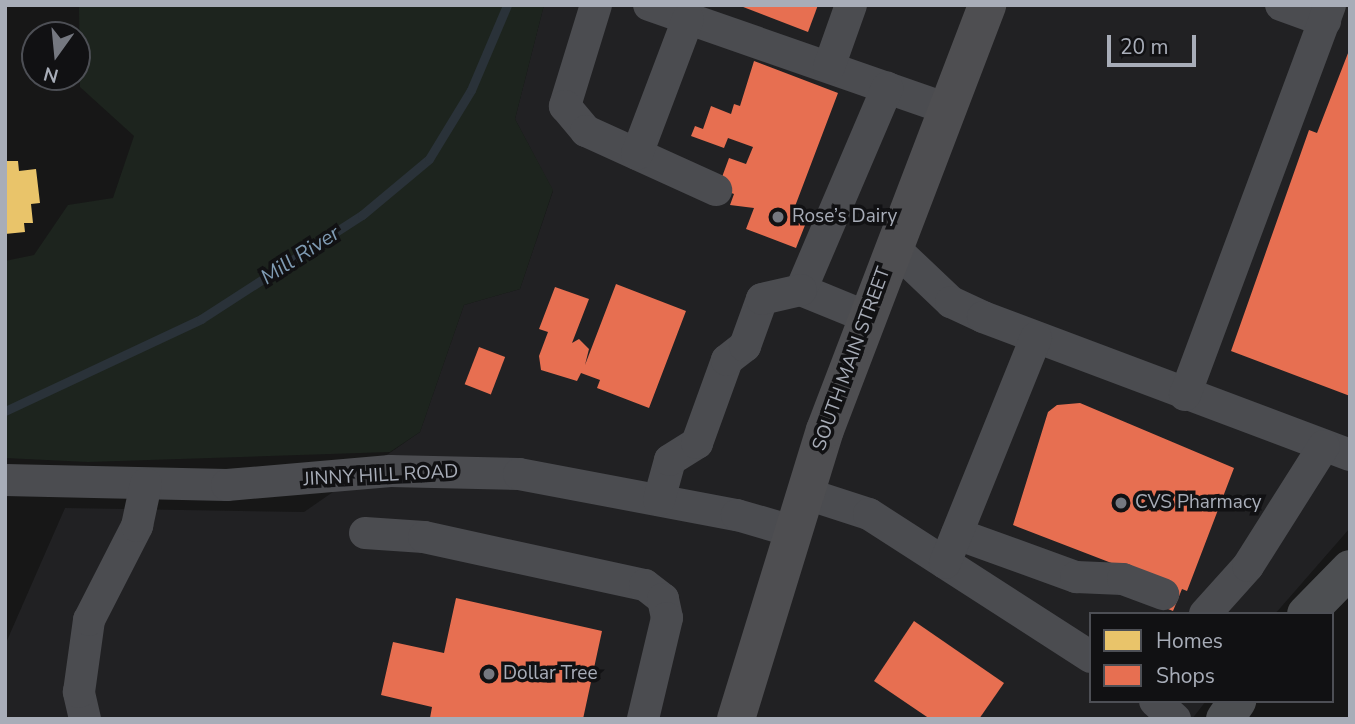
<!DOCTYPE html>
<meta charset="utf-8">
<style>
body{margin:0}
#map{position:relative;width:1355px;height:724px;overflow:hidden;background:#171717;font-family:"Nunito Sans",sans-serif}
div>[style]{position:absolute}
.built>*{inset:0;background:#212123}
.green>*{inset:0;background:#1d241e}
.homes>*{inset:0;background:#e9c46a}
.shops>*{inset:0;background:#e76f51;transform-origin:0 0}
.stream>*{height:9px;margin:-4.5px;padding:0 4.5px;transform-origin:4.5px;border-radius:4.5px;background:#2a3239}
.minor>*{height:32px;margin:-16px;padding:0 16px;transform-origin:16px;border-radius:16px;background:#4b4c50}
.major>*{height:38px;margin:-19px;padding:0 19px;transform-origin:19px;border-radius:19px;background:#4d4f52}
.highway>*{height:38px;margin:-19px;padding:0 19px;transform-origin:19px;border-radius:19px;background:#4e4e51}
.dots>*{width:19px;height:19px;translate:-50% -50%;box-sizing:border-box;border:4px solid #111113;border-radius:50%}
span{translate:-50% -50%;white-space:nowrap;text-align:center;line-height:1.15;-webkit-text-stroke:7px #111113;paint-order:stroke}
.poi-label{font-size:19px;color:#a8adb8}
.left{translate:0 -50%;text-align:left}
.street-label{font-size:19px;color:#a8adb8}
.water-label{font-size:21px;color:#7f9bb3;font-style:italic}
.frame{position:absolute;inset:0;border:7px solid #a8adb8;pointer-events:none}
.legend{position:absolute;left:1089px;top:612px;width:245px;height:91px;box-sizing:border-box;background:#111113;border:2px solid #4d4f55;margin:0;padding:9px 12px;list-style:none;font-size:21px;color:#a8adb8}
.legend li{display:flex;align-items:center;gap:14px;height:35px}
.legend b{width:35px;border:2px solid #4d4f55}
.north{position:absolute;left:21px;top:21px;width:70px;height:70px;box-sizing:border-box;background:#111113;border:2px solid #4d4f55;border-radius:50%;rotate:195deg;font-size:19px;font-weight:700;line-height:28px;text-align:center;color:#a8adb8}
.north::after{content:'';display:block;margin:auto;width:24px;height:32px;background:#757880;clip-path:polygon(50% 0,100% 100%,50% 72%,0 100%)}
.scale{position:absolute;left:1107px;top:35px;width:89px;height:32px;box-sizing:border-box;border:4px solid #a8adb8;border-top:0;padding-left:9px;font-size:21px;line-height:24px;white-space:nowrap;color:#a8adb8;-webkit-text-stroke:5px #111113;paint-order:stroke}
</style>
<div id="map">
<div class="built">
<div style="clip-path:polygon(544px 5px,1350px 5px,1350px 528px,1275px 614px,1091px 614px,1091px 701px,1206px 701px,1192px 719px,5px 719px,5px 645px,65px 508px,304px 512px,420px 432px,464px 305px,520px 289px,553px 191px,515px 119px)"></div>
</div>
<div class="green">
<div style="clip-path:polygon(79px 5px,544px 5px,515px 119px,553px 190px,520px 289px,464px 305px,420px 432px,390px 452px,88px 462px,5px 458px,5px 261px,34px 255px,68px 205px,113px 198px,134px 136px,80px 87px)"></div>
</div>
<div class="homes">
<div style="clip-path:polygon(5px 161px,18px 161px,19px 171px,36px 169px,40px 203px,31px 204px,33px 223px,24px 223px,25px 232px,5px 234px)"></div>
</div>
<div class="shops">
<div style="clip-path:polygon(738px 5px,818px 5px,808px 32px)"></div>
<div style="clip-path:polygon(1350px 48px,1350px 396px,1231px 351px,1309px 130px,1317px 133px)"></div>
<div style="clip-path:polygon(754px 61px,838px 93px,794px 209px,809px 215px,796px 248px,746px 229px,754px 208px,730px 205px,734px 194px,718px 188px,729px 158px,746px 164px,753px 147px,728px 138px,724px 148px,691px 136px,695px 126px,703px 129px,711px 106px,731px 114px,734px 104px,740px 106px)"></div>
<div style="clip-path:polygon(616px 284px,686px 311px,649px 408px,597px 388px,600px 380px,581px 373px,577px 381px,541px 370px,539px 356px,548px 332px,539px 329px,555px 287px,589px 299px,572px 343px,579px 339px,589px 349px,585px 365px)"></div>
<div style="left:479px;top:347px;width:28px;height:40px;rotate:21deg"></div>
<div style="clip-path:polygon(1080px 403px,1234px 468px,1187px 591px,1182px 589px,1173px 611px,1158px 605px,1166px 584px,1013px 525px,1048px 412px,1057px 405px)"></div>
<div style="clip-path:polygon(456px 598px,602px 631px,583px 719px,434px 719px,430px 718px,432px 707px,381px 695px,393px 642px,444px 653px)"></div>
<div style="clip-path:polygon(914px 621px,1004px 683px,979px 719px,930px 719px,874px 681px)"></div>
</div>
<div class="stream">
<div style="left:5px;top:411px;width:217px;rotate:-25.1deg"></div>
<div style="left:201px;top:319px;width:192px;rotate:-32.9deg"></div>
<div style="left:362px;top:215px;width:87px;rotate:-39.9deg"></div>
<div style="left:429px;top:159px;width:81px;rotate:-58.7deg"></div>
<div style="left:471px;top:90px;width:92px;rotate:-67deg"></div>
</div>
<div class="minor">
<div style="left:596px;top:5px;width:106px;rotate:107.1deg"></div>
<div style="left:565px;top:106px;width:33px;rotate:50deg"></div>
<div style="left:586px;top:131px;width:143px;rotate:24.4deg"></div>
<div style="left:649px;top:5px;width:317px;rotate:19.2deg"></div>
<div style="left:1281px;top:5px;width:47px;rotate:20deg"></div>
<div style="left:829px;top:67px;width:66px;rotate:-70.5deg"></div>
<div style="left:637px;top:154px;width:144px;rotate:-69.3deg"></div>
<div style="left:894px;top:248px;width:79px;rotate:43.5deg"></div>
<div style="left:951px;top:302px;width:35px;rotate:25deg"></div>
<div style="left:983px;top:317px;width:392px;rotate:20.6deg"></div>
<div style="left:867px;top:317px;width:71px;rotate:-157.8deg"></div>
<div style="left:801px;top:290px;width:220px;rotate:-66.9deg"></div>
<div style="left:1185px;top:395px;width:416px;rotate:-69.6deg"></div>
<div style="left:5px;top:480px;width:222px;rotate:1.3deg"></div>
<div style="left:227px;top:485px;width:164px;rotate:-4.9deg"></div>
<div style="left:390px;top:471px;width:129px;rotate:1.3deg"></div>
<div style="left:519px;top:474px;width:222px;rotate:10.7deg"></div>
<div style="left:737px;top:515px;width:57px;rotate:16.2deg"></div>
<div style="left:804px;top:493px;width:68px;rotate:17.9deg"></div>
<div style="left:869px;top:514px;width:264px;rotate:32.8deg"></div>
<div style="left:659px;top:500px;width:41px;rotate:-74.6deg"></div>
<div style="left:670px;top:460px;width:32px;rotate:-32deg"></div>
<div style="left:697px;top:443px;width:88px;rotate:-70.1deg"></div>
<div style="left:727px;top:360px;width:23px;rotate:-38deg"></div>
<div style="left:745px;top:346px;width:50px;rotate:-70.1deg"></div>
<div style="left:762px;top:299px;width:40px;rotate:-13deg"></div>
<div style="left:365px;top:533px;width:59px;rotate:3.9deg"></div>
<div style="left:424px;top:537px;width:226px;rotate:12.3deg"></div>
<div style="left:645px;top:585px;width:23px;rotate:38deg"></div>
<div style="left:663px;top:599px;width:19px;rotate:78deg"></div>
<div style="left:667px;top:618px;width:104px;rotate:103.4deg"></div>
<div style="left:957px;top:534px;width:127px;rotate:19.9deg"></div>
<div style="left:1076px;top:577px;width:47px;rotate:2.4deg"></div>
<div style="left:1123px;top:579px;width:43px;rotate:20.6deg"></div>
<div style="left:945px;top:563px;width:243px;rotate:-68deg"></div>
<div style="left:1205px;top:614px;width:64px;rotate:-48.1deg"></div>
<div style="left:1248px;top:566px;width:142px;rotate:-57.7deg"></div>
<div style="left:1155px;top:701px;width:27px;rotate:42deg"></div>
<div style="left:85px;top:719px;width:28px;rotate:-103deg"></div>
<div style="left:79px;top:692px;width:73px;rotate:-82.1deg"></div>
<div style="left:89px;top:620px;width:106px;rotate:-62.9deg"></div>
<div style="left:137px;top:526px;width:43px;rotate:-77.9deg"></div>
</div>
<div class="major">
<div style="left:1306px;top:614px;width:63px;rotate:-45.6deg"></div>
<div style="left:1225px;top:719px;width:22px;rotate:-56deg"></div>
</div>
<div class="highway">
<div style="left:736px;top:719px;width:302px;rotate:-72.9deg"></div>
<div style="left:825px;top:430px;width:455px;rotate:-69.1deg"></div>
</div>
<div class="dots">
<div style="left:778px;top:217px;background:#757880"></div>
<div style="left:1121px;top:503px;background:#757880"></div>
<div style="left:489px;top:674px;background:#757880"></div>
</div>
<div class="poi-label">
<span class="left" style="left:792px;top:217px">Rose’s Dairy</span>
<span class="left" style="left:1135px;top:503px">CVS Pharmacy</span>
<span class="left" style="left:503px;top:674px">Dollar Tree</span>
</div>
<div class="street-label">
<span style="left:852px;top:359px;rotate:-70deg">SOUTH MAIN STREET</span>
<span style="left:381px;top:476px;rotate:-3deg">JINNY HILL ROAD</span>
</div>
<div class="water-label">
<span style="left:300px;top:255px;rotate:-33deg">Mill River</span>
</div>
<div class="frame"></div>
<ul class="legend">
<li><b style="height:19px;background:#e9c46a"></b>Homes</li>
<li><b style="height:19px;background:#e76f51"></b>Shops</li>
</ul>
<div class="north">N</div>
<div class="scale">20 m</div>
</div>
